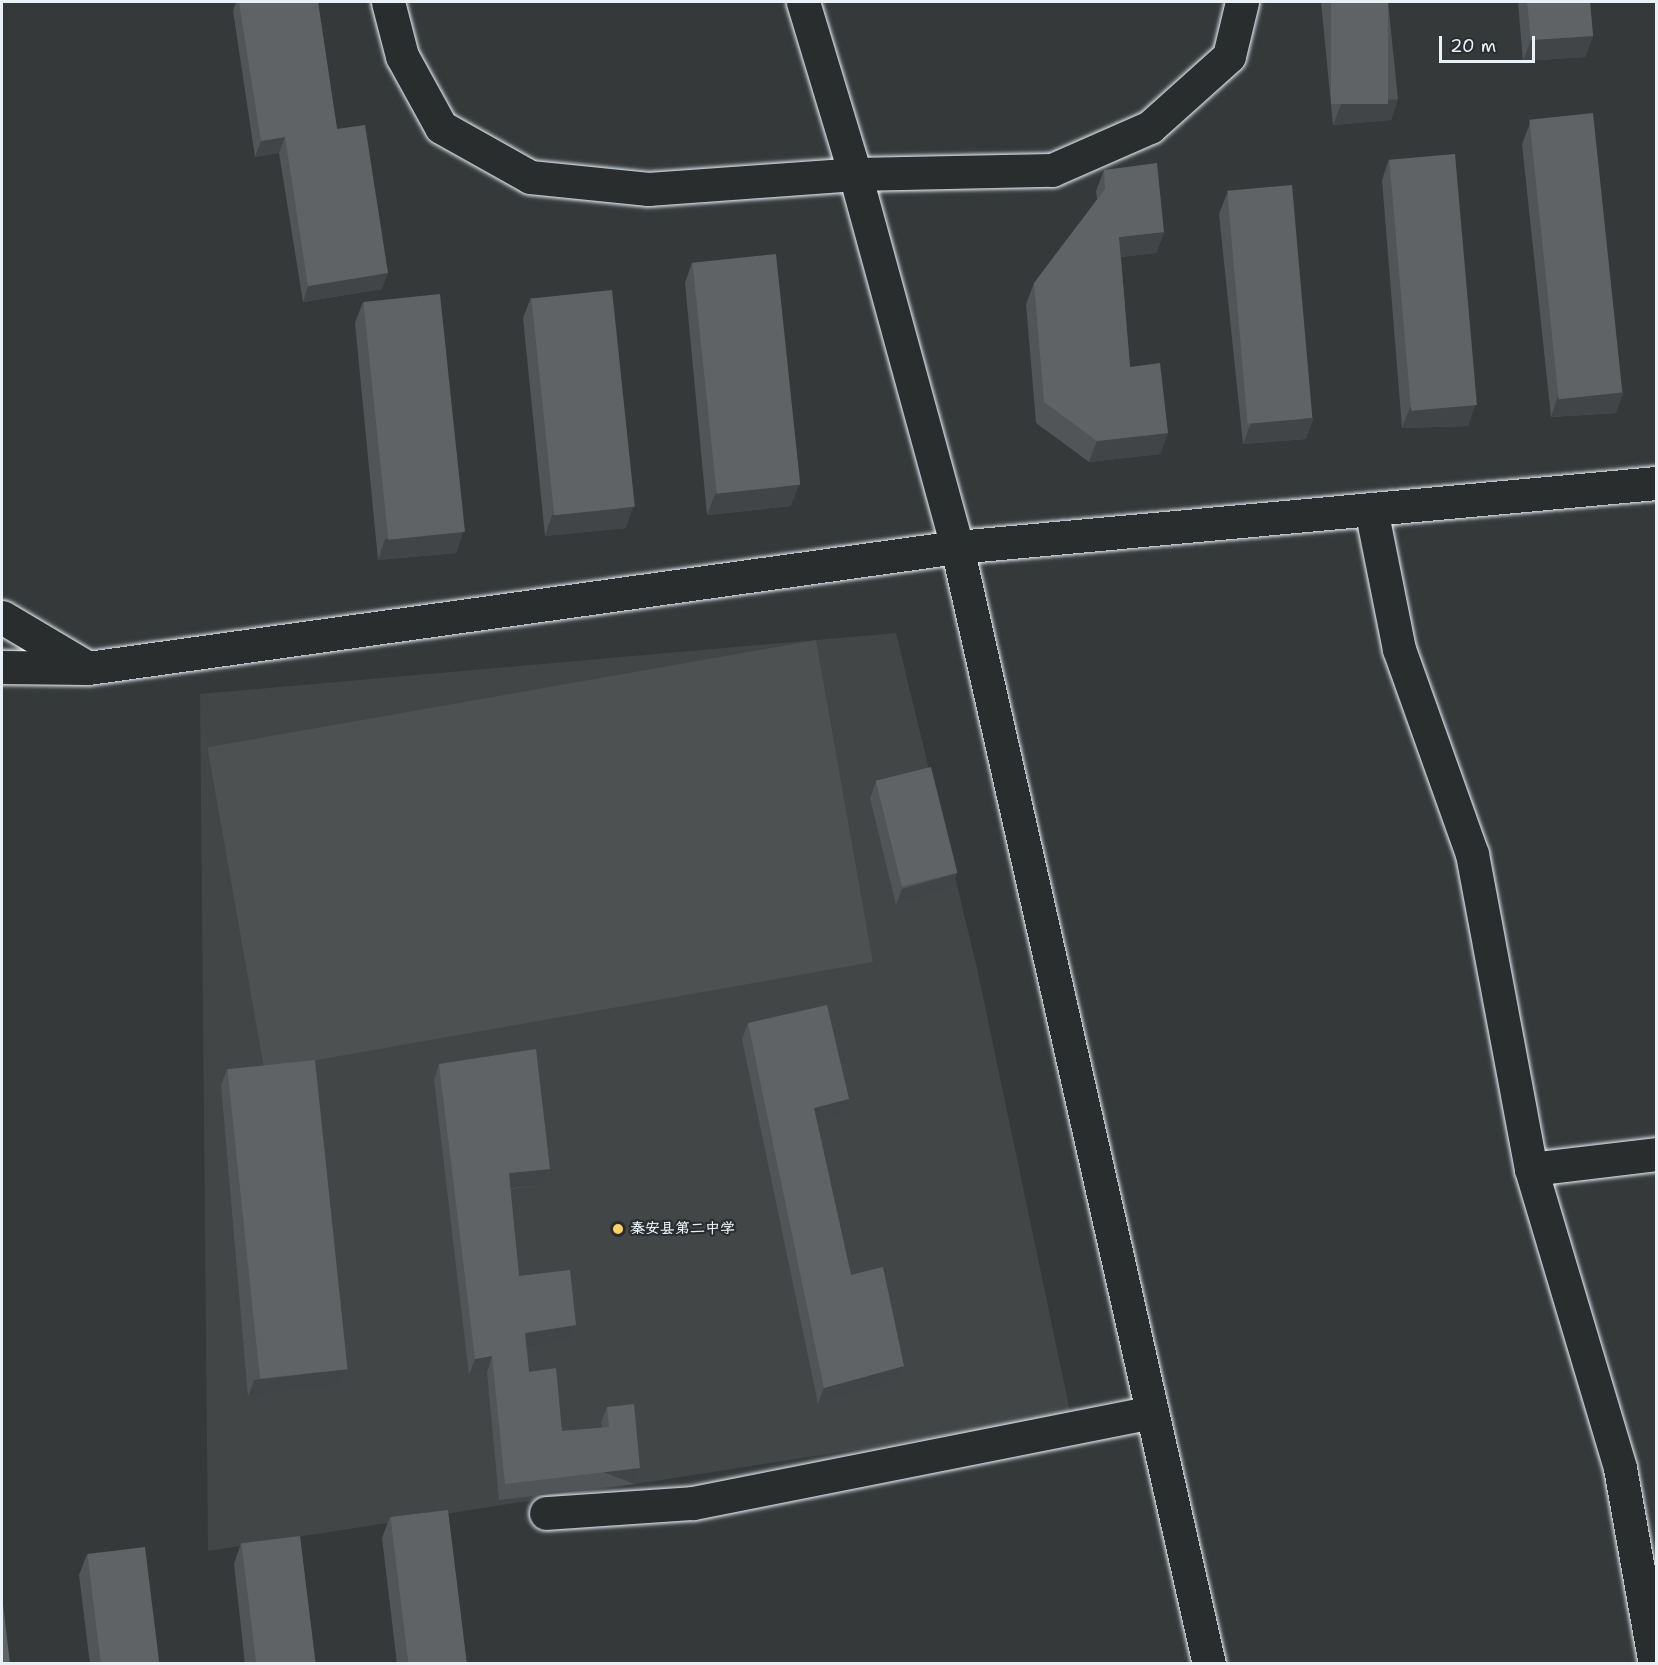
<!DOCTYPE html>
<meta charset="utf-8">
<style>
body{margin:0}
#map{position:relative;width:1658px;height:1665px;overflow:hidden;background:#35393a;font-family:"Shantell Sans","LXGW WenKai TC",sans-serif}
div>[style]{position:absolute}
.built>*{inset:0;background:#424647}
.green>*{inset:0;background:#4d5152;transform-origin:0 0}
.roads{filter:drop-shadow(0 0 2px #e8f1f8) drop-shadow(0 0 2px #e8f1f8)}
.street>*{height:33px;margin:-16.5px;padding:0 16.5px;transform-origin:16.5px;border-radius:16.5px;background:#2a2d2e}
.secondary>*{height:33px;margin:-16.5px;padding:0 16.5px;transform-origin:16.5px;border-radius:16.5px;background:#2a2d2e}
.wall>*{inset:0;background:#525557}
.shaded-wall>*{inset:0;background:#424547;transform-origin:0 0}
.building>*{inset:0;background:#5f6365;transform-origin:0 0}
.dots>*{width:16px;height:16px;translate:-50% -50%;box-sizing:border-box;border:3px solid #2a2d2e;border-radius:50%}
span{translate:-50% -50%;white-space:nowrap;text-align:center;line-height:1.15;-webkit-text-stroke:4.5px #2a2d2e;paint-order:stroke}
.poi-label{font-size:15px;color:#e8f1f8;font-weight:700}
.left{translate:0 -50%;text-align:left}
.frame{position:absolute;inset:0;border:3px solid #e8f1f8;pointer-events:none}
.scale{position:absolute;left:1439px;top:36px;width:96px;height:27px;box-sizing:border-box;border:3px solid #e8f1f8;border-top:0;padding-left:8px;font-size:18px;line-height:21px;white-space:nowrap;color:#e8f1f8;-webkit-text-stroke:4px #2a2d2e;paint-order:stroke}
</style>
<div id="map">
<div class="built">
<div style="clip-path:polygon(896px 633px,977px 968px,1071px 1416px,208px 1551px,200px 694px)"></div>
</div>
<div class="green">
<div style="left:816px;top:640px;width:327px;height:618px;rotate:80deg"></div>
</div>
<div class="roads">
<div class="street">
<div style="left:1371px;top:509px;width:143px;rotate:78.7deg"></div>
<div style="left:1399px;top:649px;width:218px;rotate:70.4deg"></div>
<div style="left:1472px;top:854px;width:320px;rotate:79.4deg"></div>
<div style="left:1531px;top:1169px;width:312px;rotate:73.4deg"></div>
<div style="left:1620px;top:1468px;width:199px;rotate:79.9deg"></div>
<div style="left:2px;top:617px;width:100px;rotate:30.7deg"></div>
<div style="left:2px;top:667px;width:85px;rotate:0.7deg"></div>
<div style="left:1531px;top:1169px;width:126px;rotate:-6.8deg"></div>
<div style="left:546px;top:1513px;width:147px;rotate:-3.9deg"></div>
<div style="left:693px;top:1503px;width:468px;rotate:-11.2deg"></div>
</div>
<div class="secondary">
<div style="left:388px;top:2px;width:56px;rotate:75.5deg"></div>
<div style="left:402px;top:56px;width:81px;rotate:61.2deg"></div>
<div style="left:441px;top:127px;width:102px;rotate:29.3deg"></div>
<div style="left:530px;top:177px;width:119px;rotate:5.8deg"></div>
<div style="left:648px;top:189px;width:208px;rotate:-4.1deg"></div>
<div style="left:855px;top:174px;width:197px;rotate:-1.2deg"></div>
<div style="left:1052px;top:170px;width:107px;rotate:-23.7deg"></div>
<div style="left:1150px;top:127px;width:106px;rotate:-41.9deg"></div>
<div style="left:1229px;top:56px;width:56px;rotate:-76.5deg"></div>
<div style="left:803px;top:2px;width:180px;rotate:73.2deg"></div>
<div style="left:855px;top:174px;width:387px;rotate:74.7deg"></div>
<div style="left:957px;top:547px;width:1145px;rotate:77.29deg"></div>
<div style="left:88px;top:668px;width:877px;rotate:-7.93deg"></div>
<div style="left:957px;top:547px;width:702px;rotate:-5.23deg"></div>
</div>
</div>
<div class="wall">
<div style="clip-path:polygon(236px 2px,318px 2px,337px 129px,382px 289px,303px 302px,279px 153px,255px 157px,233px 11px)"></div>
<div style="clip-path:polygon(1321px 2px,1388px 2px,1398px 99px,1391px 120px,1333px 125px)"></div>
<div style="clip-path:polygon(1518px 2px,1590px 2px,1593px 36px,1585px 57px,1523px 61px)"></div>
<div style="clip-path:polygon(1530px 123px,1616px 413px,1551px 417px,1522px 144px)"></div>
<div style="clip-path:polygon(1389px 159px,1475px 405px,1468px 426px,1402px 428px,1382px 180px)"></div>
<div style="clip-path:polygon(1104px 170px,1164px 232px,1156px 253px,1121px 257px,1130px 367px,1168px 433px,1160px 454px,1089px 462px,1036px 423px,1026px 304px,1034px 283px,1097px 200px,1096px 191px)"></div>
<div style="clip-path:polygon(1227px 193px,1306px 439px,1243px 444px,1219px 214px)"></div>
<div style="clip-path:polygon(692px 262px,791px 506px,707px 515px,685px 283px)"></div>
<div style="clip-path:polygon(531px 297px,626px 528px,545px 536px,523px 318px)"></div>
<div style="clip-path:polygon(363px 302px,463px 532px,456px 553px,378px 560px,355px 323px)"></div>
<div style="clip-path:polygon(876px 782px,957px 873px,951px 889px,896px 905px,870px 798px)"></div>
<div style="clip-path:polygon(748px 1023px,843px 1115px,817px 1122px,851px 1275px,904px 1366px,898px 1382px,818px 1404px,742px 1039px)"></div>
<div style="clip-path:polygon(439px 1064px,550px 1169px,544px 1185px,510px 1189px,519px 1276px,576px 1325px,571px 1341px,527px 1348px,529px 1372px,562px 1431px,602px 1428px,601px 1423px,607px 1407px,640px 1468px,634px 1484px,499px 1500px,487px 1372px,469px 1375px,434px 1080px)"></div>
<div style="clip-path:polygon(227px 1069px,347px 1369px,341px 1385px,248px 1397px,221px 1085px)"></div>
<div style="clip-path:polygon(390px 1517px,466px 1664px,397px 1664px,382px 1538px)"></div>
<div style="clip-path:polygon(241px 1543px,315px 1664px,245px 1664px,234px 1564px)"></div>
<div style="clip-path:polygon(87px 1554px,159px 1664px,90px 1664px,79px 1575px)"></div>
</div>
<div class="shaded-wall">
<div style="clip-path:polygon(1593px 36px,1585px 57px,1523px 61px,1531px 40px)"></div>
<div style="clip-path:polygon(1398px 99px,1391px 120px,1333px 125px,1341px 104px)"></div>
<div style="clip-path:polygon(285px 137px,279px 153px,255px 157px,261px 141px)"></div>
<div style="clip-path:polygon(1164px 232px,1156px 253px,1111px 258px,1119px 237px)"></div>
<div style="clip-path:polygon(388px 273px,382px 289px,303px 302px,308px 286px)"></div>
<div style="clip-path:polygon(1624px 392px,1616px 413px,1551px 417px,1558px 396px)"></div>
<div style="clip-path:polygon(1475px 405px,1468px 426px,1402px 428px,1410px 407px)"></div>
<div style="clip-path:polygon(1314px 418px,1306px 439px,1243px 444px,1251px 423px)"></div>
<div style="clip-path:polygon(1168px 433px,1160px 454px,1089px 462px,1097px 441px)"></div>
<div style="clip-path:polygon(799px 485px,791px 506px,707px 515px,715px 494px)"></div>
<div style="clip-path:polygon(633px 507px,626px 528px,545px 536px,552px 515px)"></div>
<div style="clip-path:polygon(463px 532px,456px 553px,378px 560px,385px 539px)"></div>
<div style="clip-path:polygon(957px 873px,951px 889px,896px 905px,902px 889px)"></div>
<div style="clip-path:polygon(849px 1099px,843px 1115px,808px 1125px,814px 1108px)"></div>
<div style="clip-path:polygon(550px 1169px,544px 1185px,503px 1189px,509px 1173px)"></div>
<div style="clip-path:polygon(576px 1325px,571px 1341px,520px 1349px,525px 1333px)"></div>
<div style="clip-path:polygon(492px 1356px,487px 1372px,469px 1375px,475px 1359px)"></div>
<div style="clip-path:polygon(904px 1366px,898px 1382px,818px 1404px,824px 1388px)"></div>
<div style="clip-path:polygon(347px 1369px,341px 1385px,248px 1397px,254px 1380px)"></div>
<div style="left:640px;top:1468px;width:17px;height:136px;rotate:111deg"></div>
</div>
<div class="building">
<div style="clip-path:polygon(239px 2px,318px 2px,337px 129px,365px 125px,388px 273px,308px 286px,285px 137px,261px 141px)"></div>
<div style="left:1331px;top:2px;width:57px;height:102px"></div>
<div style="clip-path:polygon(1527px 2px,1590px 2px,1593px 36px,1531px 40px)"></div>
<div style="left:1593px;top:113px;width:281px;height:64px;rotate:84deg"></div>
<div style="left:1455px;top:154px;width:252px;height:66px;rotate:85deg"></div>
<div style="clip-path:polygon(1157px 163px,1164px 232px,1119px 237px,1130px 367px,1160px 363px,1168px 433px,1097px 441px,1044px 402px,1034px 283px,1105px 189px,1104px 170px)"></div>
<div style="left:1292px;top:185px;width:234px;height:65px;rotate:85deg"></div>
<div style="left:776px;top:254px;width:232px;height:84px;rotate:84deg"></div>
<div style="left:612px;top:290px;width:218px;height:81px;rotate:84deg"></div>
<div style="left:440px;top:294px;width:239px;height:77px;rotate:84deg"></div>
<div style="left:931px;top:767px;width:109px;height:57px;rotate:76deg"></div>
<div style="clip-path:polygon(827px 1005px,849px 1099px,814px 1108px,851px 1275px,883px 1267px,904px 1366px,824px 1388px,748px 1023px)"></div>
<div style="clip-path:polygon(536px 1049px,550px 1169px,509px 1173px,519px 1276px,570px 1270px,576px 1325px,525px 1333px,529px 1372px,556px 1368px,562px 1431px,609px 1427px,607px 1407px,634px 1404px,640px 1468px,505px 1484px,492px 1356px,475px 1359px,439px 1064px)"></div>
<div style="left:315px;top:1060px;width:311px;height:88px;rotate:84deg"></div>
<div style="left:448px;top:1510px;width:155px;height:58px;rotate:83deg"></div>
<div style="left:300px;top:1536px;width:129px;height:59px;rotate:83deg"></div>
<div style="left:145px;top:1547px;width:118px;height:58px;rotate:83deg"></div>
<div style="clip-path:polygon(2px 1596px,10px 1664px,2px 1664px)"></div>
</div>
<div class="dots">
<div style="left:618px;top:1229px;background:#ffd166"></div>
</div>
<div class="poi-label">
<span class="left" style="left:630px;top:1229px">秦安县第二中学</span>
</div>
<div class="frame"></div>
<div class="scale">20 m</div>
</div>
